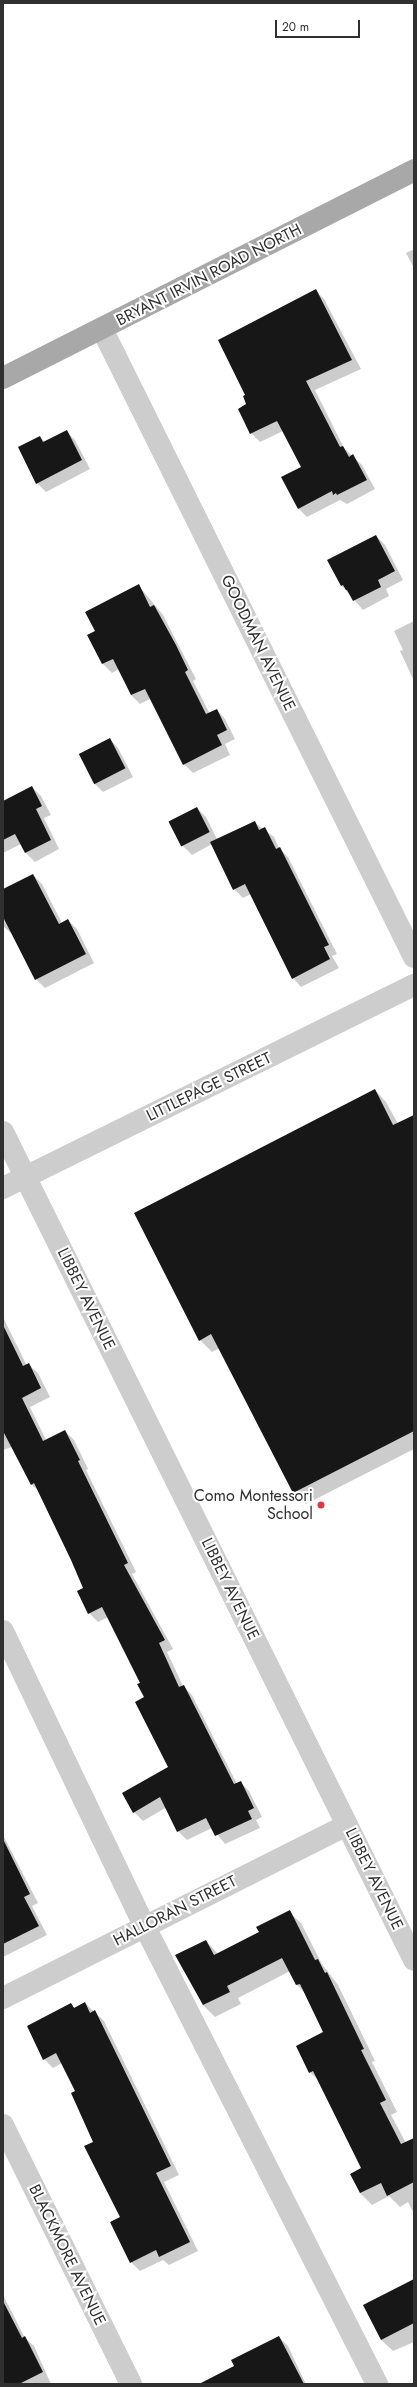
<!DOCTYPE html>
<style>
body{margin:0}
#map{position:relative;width:417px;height:2387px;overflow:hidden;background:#fff;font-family:Jost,sans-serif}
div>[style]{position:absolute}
.shadow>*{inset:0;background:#0003}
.building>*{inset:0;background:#171717;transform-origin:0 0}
.minor>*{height:22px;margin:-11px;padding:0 11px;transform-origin:11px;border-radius:11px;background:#cdcdcd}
.major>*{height:22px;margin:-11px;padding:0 11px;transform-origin:11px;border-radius:11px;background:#a8a8a8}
.dots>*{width:11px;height:11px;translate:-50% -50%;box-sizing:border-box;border:2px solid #fff;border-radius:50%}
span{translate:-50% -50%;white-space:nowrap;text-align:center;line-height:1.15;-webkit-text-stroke:4px #fff;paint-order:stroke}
.street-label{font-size:16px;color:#303030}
.poi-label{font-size:16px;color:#303030}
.right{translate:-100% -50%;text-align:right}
.frame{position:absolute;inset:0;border:4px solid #303030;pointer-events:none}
.scale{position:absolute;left:275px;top:20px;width:85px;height:18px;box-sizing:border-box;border:2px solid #303030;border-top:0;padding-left:5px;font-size:12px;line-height:14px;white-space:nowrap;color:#303030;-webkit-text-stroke:3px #fff;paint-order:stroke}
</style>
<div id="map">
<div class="shadow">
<div style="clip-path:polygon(414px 249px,414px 268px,406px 253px)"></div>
<div style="clip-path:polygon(315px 290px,324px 299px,361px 369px,315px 390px,344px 448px,362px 465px,375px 489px,347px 504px,340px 500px,307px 517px,298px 508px,302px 468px,283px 431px,260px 442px,251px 433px,248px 405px)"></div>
<div style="clip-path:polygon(66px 431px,75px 440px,90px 469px,46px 492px,37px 483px,40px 437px,45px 442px)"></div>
<div style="clip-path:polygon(376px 536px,385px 545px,403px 580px,386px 589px,389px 596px,363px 610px,341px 585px)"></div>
<div style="clip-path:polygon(139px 586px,163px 615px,196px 679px,193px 681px,210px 714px,217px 710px,225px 719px,235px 739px,225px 744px,230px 755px,193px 773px,184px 764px,150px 699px,140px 704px,131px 695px,119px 669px,112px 673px,103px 664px,88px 635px,96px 631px)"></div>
<div style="clip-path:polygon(414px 621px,414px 681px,400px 651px,403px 650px,394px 631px)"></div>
<div style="clip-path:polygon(110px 739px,118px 748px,133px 777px,103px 792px,94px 783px,80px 754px)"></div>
<div style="clip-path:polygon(32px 787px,41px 796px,51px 815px,44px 818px,59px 849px,35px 862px,26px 853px,21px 844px,3px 853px,3px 802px)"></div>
<div style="clip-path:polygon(197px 808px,206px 817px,217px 839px,254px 822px,274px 837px,279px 848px,288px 857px,337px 954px,332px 956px,339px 968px,301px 987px,293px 978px,251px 894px,243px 898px,234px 889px,212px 844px,192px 855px,183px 846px)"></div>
<div style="clip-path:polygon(33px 875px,42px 884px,62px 923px,68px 920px,77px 929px,94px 963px,45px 988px,36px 979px,13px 935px,3px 926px,3px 891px)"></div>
<div style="clip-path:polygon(375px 1090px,386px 1102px,398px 1124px,414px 1116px,414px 1449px,306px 1504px,294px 1492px,220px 1348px,212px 1352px,200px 1340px)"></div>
<div style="clip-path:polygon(3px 1317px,27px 1366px,29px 1365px,38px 1373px,50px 1397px,30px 1407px,46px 1440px,65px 1431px,74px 1440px,88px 1469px,86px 1470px,136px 1572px,132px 1574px,173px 1649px,167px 1652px,183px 1686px,192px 1695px,237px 1784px,241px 1783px,249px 1791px,262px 1817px,256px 1820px,260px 1828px,225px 1844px,212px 1828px,187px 1840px,178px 1831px,167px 1807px,143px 1821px,134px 1812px,169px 1768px,141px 1684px,108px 1617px,98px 1622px,89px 1613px,84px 1588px,72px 1559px,39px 1491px,31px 1484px,12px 1447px,3px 1450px)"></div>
<div style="clip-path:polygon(3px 1835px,38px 1903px,32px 1906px,47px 1935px,3px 1957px)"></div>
<div style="clip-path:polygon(289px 1912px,301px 1923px,322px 1964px,338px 1985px,375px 2061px,372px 2062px,397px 2112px,391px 2115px,406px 2143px,414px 2139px,414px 2214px,408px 2202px,400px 2207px,389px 2196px,372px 2205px,360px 2193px,351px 2174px,362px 2169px,319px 2081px,310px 2072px,325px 2032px,305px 1993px,297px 1985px,290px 1971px,238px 1998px,241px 2004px,215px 2017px,203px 2005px,177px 1956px,206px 1941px,218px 1954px,260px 1933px)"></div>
<div style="clip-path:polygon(85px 2003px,104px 2021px,179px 2175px,164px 2182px,198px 2251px,169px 2265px,163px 2260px,140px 2271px,131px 2262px,121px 2218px,77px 2091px,62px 2063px,53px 2068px,44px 2059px,71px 2005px,75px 2008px)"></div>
<div style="clip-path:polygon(414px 2280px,414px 2342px,393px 2351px,381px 2340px)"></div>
<div style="clip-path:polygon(3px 2295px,25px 2338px,34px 2346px,51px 2384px,3px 2384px)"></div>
<div style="clip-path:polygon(279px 2337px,288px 2346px,306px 2384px,228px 2384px,235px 2367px)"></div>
</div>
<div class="building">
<div style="clip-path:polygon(316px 289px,352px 360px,306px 381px,340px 447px,343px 446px,349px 457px,353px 454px,367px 480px,337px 495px,336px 493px,333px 495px,332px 491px,298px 509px,281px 477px,301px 467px,277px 421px,250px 434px,238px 409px,246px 404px,243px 396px,245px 395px,218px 340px)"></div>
<div style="clip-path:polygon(67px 430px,82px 460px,36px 484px,18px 447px,40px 436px,43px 442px)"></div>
<div style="clip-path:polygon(376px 535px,395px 571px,378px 580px,381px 587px,353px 601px,347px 590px,346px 590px,343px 585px,341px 586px,327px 560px)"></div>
<div style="clip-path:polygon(139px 584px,150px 607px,154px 605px,176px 645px,188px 670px,185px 672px,206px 714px,217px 709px,227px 730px,217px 735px,222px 745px,183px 765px,145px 689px,131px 695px,113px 659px,102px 664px,87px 635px,95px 631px,85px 612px)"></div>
<div style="left:110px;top:738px;width:34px;height:35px;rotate:63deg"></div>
<div style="clip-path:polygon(32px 786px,42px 806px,36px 809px,51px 840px,25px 853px,15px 834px,3px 840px,3px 801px)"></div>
<div style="left:197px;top:807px;width:28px;height:32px;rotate:63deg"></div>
<div style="clip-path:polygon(255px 821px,259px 830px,265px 827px,276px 849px,280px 847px,329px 945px,324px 947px,330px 959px,292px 979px,245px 884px,233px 890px,210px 842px)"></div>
<div style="clip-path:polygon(33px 874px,59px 924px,68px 919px,86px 954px,35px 980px,3px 917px,3px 889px)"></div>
<div style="clip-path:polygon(375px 1089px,393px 1125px,414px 1115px,414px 1431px,293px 1493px,211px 1334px,199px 1341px,134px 1213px)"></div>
<div style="clip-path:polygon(3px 1325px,23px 1366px,29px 1363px,41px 1388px,22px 1398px,43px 1441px,65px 1430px,80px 1460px,78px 1461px,128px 1563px,124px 1565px,165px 1640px,159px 1643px,179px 1687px,184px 1685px,234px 1784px,241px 1781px,254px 1808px,248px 1811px,252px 1819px,215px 1836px,206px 1818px,177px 1832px,160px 1797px,133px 1813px,122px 1793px,168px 1767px,135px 1702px,144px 1697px,137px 1684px,140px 1683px,102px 1607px,88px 1614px,77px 1591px,83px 1588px,71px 1560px,34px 1483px,31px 1485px,3px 1431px)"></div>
<div style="clip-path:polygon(3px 1839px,30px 1894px,24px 1897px,39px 1926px,3px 1944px)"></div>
<div style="clip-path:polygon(290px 1910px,315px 1960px,318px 1959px,325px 1973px,327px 1972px,364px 2049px,361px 2050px,386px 2100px,380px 2103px,401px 2144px,414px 2138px,414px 2182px,387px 2196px,381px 2183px,360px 2193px,350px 2174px,361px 2168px,313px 2071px,309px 2073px,296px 2046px,323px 2032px,300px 1984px,296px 1985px,282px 1958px,227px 1986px,230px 1992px,203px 2005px,175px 1955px,206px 1940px,214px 1955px,259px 1932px,256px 1927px)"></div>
<div style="clip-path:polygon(85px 2002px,90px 2013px,95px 2010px,171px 2166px,156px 2173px,190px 2242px,159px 2257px,156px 2250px,130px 2263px,110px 2222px,120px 2217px,84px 2146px,93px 2142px,71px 2093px,75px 2091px,56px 2053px,43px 2060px,27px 2026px,71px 2003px,74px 2008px)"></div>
<div style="clip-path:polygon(414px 2279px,414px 2323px,381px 2340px,363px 2305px)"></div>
<div style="clip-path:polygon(3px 2301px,22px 2338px,25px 2336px,43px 2372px,19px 2384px,3px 2384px)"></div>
<div style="clip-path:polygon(279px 2336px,304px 2384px,199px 2384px,234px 2366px,231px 2360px)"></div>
</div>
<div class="minor">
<div style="left:102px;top:329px;width:701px;rotate:63.58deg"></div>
<div style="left:3px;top:1132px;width:924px;rotate:63.6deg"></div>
<div style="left:3px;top:1188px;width:458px;rotate:-26.3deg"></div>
<div style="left:3px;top:1631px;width:328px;rotate:64.4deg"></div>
<div style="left:145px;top:1927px;width:513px;rotate:63.08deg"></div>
<div style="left:3px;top:1998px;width:385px;rotate:-26.7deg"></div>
<div style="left:3px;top:2125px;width:289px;rotate:63.7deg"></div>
</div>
<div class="major">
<div style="left:3px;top:378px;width:461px;rotate:-26.8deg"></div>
</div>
<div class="dots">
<div style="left:321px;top:1505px;background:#e23844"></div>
</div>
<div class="street-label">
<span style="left:209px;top:275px;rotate:-27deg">BRYANT IRVIN ROAD NORTH</span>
<span style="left:258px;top:643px;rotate:64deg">GOODMAN AVENUE</span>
<span style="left:209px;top:1087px;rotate:-26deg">LITTLEPAGE STREET</span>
<span style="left:86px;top:1299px;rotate:64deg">LIBBEY AVENUE</span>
<span style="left:230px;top:1589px;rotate:64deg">LIBBEY AVENUE</span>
<span style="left:374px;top:1879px;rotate:64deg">LIBBEY AVENUE</span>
<span style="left:175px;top:1911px;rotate:-27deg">HALLORAN STREET</span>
<span style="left:67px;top:2255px;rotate:64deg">BLACKMORE AVENUE</span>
</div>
<div class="poi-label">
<span class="right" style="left:313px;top:1505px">Como Montessori<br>School</span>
</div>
<div class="frame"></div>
<div class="scale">20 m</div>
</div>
